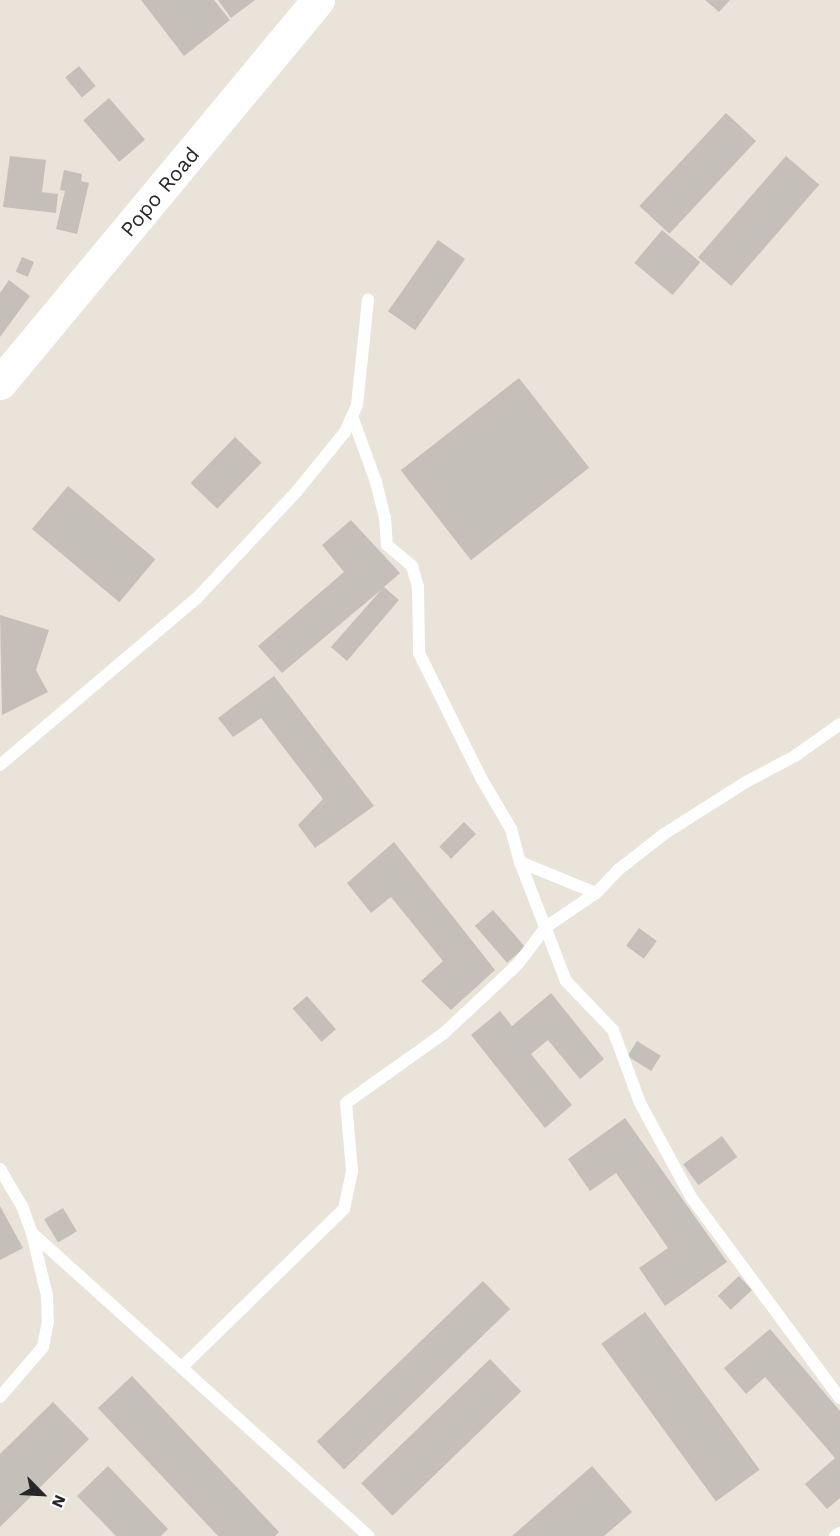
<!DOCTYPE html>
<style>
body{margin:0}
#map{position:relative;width:840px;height:1536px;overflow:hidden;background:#e9e3d9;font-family:"Work Sans",sans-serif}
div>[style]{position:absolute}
.building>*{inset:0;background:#c5bfb9;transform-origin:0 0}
.service>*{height:12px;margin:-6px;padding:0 6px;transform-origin:6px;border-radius:6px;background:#fff}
.secondary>*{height:33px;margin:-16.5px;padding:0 16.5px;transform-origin:16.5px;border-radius:16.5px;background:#fff}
span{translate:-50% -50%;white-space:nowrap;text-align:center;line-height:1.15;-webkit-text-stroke:6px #fff;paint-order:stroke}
.street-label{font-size:21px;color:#272727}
.north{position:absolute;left:12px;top:1464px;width:60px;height:60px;-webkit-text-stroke:4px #fff;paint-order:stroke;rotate:114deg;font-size:16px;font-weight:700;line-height:24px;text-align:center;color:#272727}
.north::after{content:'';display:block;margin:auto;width:21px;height:27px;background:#272727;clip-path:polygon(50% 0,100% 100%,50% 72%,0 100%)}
</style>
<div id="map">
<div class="building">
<div style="clip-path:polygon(141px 0,214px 0,230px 20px,184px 56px)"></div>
<div style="clip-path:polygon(218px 0,255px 0,231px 18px)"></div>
<div style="clip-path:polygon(705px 0,730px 0,719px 12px)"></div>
<div style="left:79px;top:66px;width:26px;height:18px;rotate:50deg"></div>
<div style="left:109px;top:98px;width:55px;height:34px;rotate:49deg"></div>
<div style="left:726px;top:113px;width:41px;height:127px;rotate:43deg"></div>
<div style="clip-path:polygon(10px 156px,46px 160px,42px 192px,58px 194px,56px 213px,3px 207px)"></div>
<div style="left:786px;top:156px;width:44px;height:134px;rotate:41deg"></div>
<div style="clip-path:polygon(64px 170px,82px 174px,81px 181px,89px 183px,77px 234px,56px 229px,65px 191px,60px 190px)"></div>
<div style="left:662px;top:230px;width:50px;height:43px;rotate:40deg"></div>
<div style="left:438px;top:240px;width:33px;height:87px;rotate:35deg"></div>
<div style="left:22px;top:257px;width:13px;height:16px;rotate:23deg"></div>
<div style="clip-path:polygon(9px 280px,30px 296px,0 337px,0 293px)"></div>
<div style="left:519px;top:378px;width:114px;height:150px;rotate:52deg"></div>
<div style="left:235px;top:437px;width:37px;height:64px;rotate:44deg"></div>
<div style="left:68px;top:486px;width:114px;height:56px;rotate:40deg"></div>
<div style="clip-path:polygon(351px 520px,400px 573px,384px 587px,399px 600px,347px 661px,331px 647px,381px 590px,282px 673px,258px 646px,344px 572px,322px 545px)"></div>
<div style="clip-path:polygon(0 615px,49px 630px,36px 670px,48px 692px,2px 715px)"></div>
<div style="clip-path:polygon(274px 676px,374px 806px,315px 848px,298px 825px,323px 799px,261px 718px,233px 737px,218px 718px)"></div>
<div style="left:464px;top:822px;width:17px;height:35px;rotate:45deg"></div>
<div style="clip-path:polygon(394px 842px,495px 970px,451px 1010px,421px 981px,443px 961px,391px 897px,371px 913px,347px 883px)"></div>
<div style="left:493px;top:910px;width:49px;height:24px;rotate:49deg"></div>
<div style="left:639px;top:928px;width:22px;height:22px;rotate:36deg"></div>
<div style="clip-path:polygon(551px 993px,604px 1059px,580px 1079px,548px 1040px,531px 1054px,572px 1105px,545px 1128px,471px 1035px,500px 1011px,512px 1026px)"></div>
<div style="left:307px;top:996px;width:44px;height:19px;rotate:49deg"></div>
<div style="left:637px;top:1041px;width:28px;height:18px;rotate:32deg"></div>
<div style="clip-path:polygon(625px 1118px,727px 1262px,665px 1306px,639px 1268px,668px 1248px,616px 1173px,590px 1191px,568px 1159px)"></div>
<div style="left:722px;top:1136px;width:26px;height:48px;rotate:54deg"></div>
<div style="clip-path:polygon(0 1206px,23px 1248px,0 1260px)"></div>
<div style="left:63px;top:1208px;width:27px;height:22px;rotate:59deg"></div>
<div style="left:739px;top:1276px;width:19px;height:29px;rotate:47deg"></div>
<div style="left:483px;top:1281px;width:39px;height:231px;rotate:46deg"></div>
<div style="left:645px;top:1312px;width:195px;height:54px;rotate:54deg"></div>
<div style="clip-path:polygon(770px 1329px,840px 1411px,840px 1498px,827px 1509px,805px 1484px,835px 1458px,765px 1377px,746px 1394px,724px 1368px)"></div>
<div style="left:490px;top:1359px;width:45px;height:179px;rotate:46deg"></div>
<div style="clip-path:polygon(132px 1376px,279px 1532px,275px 1536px,218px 1536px,98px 1408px)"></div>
<div style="clip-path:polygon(53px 1402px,89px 1439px,0 1527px,0 1454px)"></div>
<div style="clip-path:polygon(108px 1466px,168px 1529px,161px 1536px,116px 1536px,77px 1496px)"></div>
<div style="clip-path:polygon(592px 1466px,632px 1512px,604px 1536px,512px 1536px)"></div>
</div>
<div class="service">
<div style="left:352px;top:416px;width:70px;rotate:70deg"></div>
<div style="left:376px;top:482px;width:37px;rotate:76deg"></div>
<div style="left:385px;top:518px;width:27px;rotate:86deg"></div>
<div style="left:387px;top:545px;width:33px;rotate:40deg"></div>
<div style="left:412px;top:566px;width:22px;rotate:74deg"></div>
<div style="left:418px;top:587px;width:66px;rotate:89.1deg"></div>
<div style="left:419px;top:653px;width:140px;rotate:63.6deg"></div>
<div style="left:481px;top:778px;width:59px;rotate:59.5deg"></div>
<div style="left:511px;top:829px;width:34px;rotate:75deg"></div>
<div style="left:520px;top:862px;width:82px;rotate:22.2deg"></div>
<div style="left:0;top:765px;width:258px;rotate:-40.3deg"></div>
<div style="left:197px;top:598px;width:146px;rotate:-46.9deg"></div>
<div style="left:297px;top:491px;width:76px;rotate:-50.9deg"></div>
<div style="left:345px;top:432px;width:30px;rotate:-66deg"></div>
<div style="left:357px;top:405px;width:106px;rotate:-84deg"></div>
<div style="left:520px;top:862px;width:128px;rotate:68.9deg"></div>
<div style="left:566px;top:981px;width:68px;rotate:46.2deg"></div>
<div style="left:613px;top:1030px;width:78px;rotate:69.7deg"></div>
<div style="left:640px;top:1103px;width:107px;rotate:61.5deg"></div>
<div style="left:691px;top:1197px;width:250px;rotate:53.5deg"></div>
<div style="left:0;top:1169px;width:43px;rotate:59.3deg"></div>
<div style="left:22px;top:1206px;width:29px;rotate:70deg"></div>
<div style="left:32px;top:1233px;width:65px;rotate:76.6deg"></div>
<div style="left:47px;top:1296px;width:25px;rotate:88deg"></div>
<div style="left:48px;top:1321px;width:26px;rotate:101deg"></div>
<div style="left:43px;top:1347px;width:66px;rotate:130.7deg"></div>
<div style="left:32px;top:1233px;width:453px;rotate:42deg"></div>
<div style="left:183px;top:1366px;width:225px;rotate:-44.3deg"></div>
<div style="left:344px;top:1209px;width:39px;rotate:-78deg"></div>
<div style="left:352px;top:1171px;width:68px;rotate:-95deg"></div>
<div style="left:346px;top:1103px;width:120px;rotate:-35.5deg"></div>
<div style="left:444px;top:1033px;width:101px;rotate:-43deg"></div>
<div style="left:518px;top:964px;width:46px;rotate:-52.9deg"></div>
<div style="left:546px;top:927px;width:60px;rotate:-34.2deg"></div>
<div style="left:596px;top:893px;width:32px;rotate:-46deg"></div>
<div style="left:618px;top:870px;width:58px;rotate:-38deg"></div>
<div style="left:664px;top:834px;width:97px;rotate:-32.4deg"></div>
<div style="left:746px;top:782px;width:55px;rotate:-28deg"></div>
<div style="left:795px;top:756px;width:55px;rotate:-35.4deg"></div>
<div style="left:835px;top:1536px;width:6px;rotate:-31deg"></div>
</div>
<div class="secondary">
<div style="left:0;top:383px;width:498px;rotate:-50.3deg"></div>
</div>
<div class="street-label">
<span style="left:160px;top:192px;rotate:-50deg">Popo Road</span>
</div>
<div class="north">N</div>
</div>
